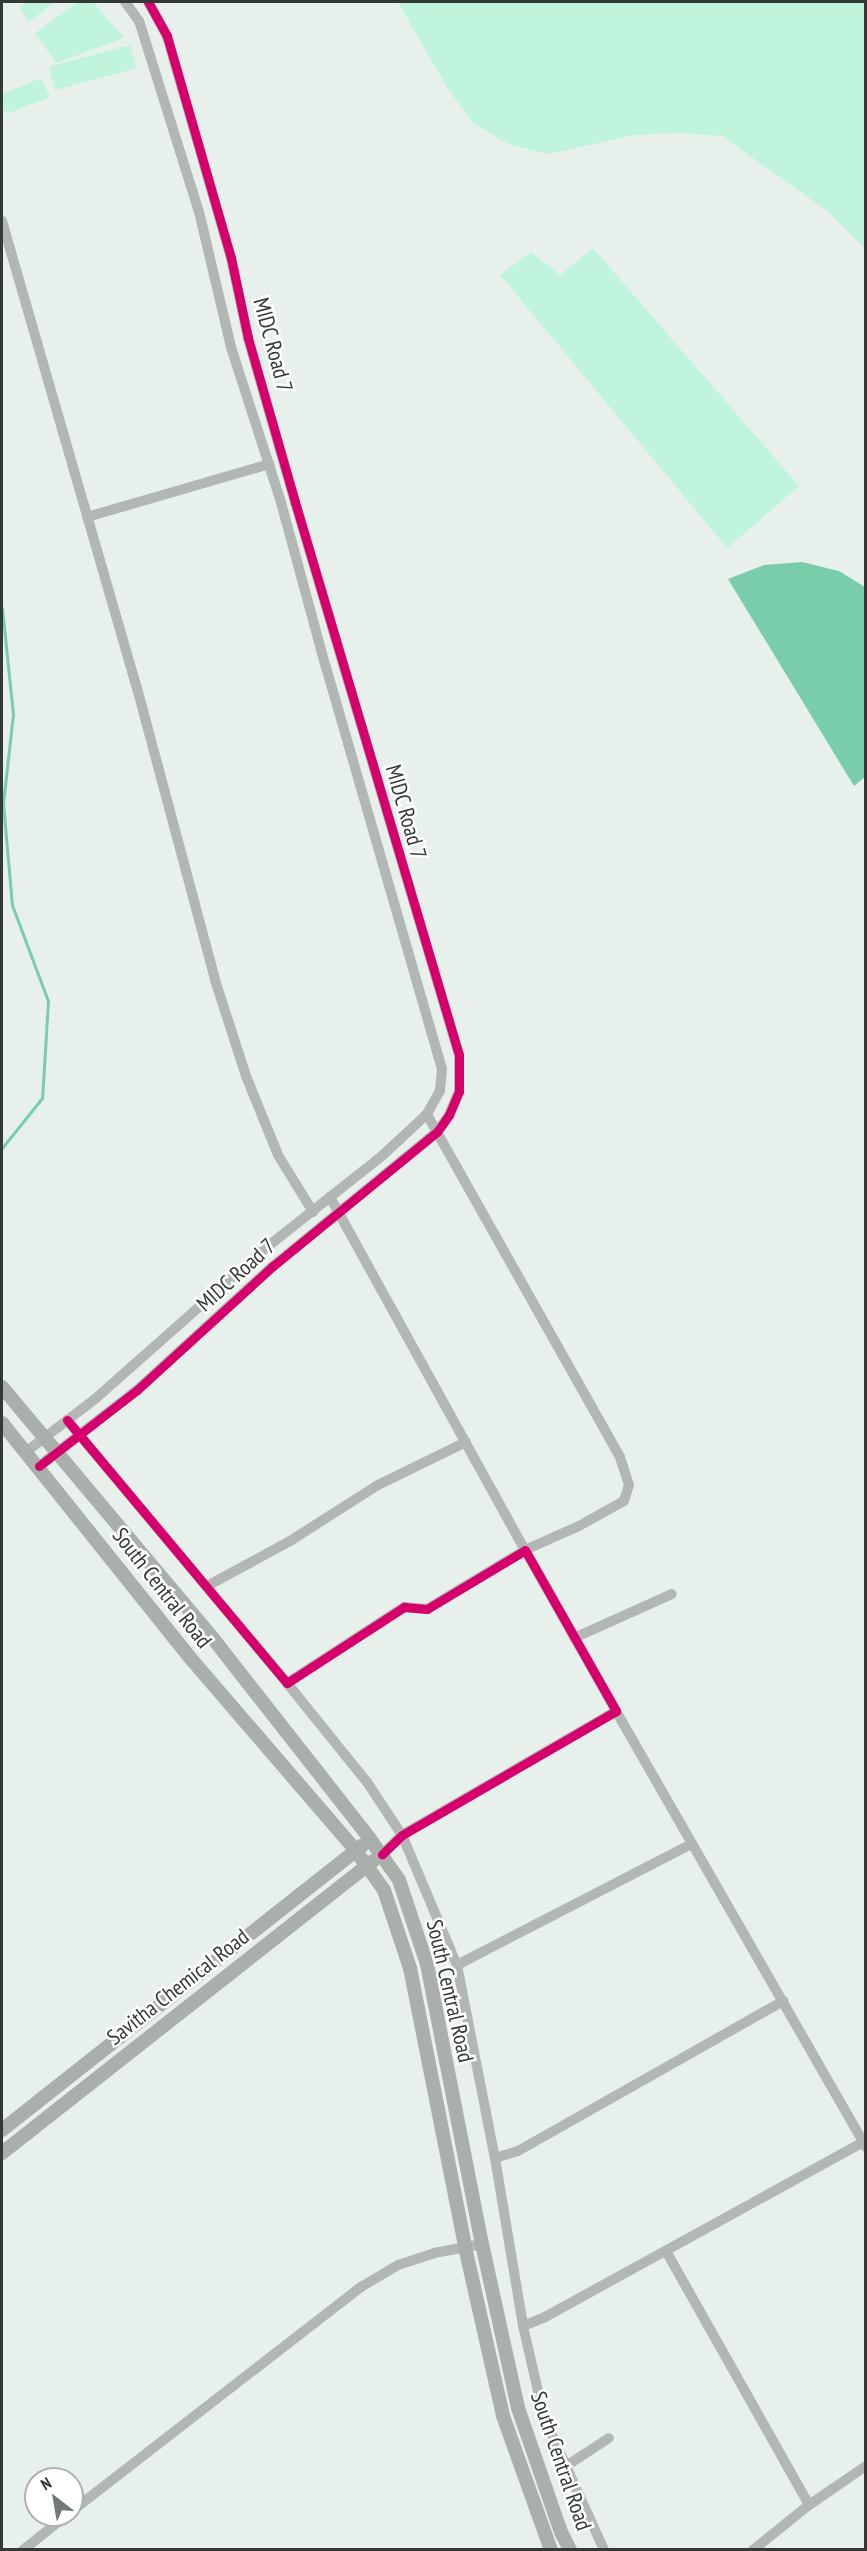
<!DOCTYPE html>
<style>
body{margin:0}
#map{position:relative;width:867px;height:2551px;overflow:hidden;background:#e8f0ec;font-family:"PT Sans Narrow",sans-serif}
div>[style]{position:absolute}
.green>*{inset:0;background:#c1f4dc;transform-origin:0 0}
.water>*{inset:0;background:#79cdaa}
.stream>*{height:3px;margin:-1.5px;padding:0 1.5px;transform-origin:1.5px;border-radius:1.5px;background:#79cdaa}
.minor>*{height:10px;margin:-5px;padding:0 5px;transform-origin:5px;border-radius:5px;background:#b2b6b5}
.major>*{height:14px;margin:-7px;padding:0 7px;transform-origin:7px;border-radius:7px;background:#aaafac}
.cycleway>*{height:9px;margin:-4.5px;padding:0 4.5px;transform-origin:4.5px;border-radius:4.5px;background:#d6006c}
span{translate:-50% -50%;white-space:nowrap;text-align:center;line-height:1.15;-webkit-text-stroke:5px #fff;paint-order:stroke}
.street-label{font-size:22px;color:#333a36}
.frame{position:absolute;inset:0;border:3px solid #333a36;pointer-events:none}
.north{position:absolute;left:24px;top:2467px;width:60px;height:60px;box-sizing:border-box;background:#fff;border:2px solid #adb0af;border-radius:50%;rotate:329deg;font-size:16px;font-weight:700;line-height:24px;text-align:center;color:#333a36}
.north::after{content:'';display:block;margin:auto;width:21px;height:27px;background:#727a76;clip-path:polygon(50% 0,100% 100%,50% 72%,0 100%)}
</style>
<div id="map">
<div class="green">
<div style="clip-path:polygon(26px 2px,56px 2px,28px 22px,20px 7px)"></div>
<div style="clip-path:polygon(77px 2px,93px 2px,124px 38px,56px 63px,35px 33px)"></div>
<div style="clip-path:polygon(398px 2px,865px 2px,865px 248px,830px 213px,722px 136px,679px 133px,635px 135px,549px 154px,510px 145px,473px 123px,448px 89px)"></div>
<div style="left:130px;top:45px;width:24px;height:84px;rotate:75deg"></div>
<div style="clip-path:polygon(41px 78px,50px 97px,6px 114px,2px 106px,2px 94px)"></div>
<div style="clip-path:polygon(593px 248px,799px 486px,727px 548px,500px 275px,531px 252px,560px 275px)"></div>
</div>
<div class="water">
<div style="clip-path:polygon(802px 562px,839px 571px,865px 587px,865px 777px,854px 786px,728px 579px,764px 565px)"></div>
</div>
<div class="stream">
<div style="left:2px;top:608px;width:107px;rotate:84.1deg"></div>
<div style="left:13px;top:714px;width:90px;rotate:96.4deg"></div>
<div style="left:3px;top:803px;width:102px;rotate:85deg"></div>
<div style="left:12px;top:905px;width:103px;rotate:69.4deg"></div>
<div style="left:48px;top:1001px;width:97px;rotate:93.5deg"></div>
<div style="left:42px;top:1098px;width:64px;rotate:128.7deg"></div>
</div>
<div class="minor">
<div style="left:2px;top:221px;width:486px;rotate:73.9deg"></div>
<div style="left:137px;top:688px;width:302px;rotate:75deg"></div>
<div style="left:215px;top:980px;width:101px;rotate:72.1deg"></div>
<div style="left:246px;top:1076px;width:85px;rotate:67.9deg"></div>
<div style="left:278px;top:1155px;width:67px;rotate:58.4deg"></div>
<div style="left:87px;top:517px;width:190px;rotate:-16.2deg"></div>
<div style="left:330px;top:1197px;width:403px;rotate:61.1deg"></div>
<div style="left:525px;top:1550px;width:59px;rotate:-24deg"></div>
<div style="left:579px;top:1526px;width:51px;rotate:-29.1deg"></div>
<div style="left:624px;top:1501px;width:17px;rotate:-73deg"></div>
<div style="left:629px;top:1485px;width:29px;rotate:-108deg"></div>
<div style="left:620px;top:1457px;width:394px;rotate:-119.4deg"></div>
<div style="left:67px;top:1420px;width:343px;rotate:50.1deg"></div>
<div style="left:287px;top:1683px;width:140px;rotate:-33deg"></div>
<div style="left:404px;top:1607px;width:23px;rotate:5deg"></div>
<div style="left:427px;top:1609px;width:114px;rotate:-31deg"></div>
<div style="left:525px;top:1550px;width:185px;rotate:60.5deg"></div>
<div style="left:616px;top:1711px;width:247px;rotate:149.9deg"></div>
<div style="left:402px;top:1835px;width:28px;rotate:136deg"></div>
<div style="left:27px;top:1451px;width:86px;rotate:-37.4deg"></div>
<div style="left:95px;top:1399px;width:230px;rotate:-41.5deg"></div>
<div style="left:267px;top:1247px;width:148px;rotate:-38.4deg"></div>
<div style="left:383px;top:1155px;width:60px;rotate:-43deg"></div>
<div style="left:427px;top:1114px;width:26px;rotate:-61deg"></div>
<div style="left:440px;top:1091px;width:22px;rotate:-85deg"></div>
<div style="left:442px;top:1069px;width:417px;rotate:-106.1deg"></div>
<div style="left:326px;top:668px;width:175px;rotate:-105.2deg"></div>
<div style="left:280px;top:499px;width:160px;rotate:-107.9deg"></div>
<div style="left:231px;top:347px;width:139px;rotate:-103.3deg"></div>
<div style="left:199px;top:212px;width:200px;rotate:-107.4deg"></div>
<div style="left:139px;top:21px;width:24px;rotate:-126deg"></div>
<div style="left:39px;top:1466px;width:124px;rotate:-37.8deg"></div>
<div style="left:137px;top:1390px;width:184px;rotate:-42.4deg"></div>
<div style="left:273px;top:1266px;width:212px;rotate:-39.3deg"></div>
<div style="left:437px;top:1132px;width:21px;rotate:-55deg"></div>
<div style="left:449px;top:1115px;width:26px;rotate:-67deg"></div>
<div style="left:459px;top:1091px;width:36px;rotate:-90deg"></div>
<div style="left:459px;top:1055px;width:577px;rotate:-106.52deg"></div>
<div style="left:295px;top:502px;width:171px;rotate:-106deg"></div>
<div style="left:248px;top:338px;width:82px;rotate:-102deg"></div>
<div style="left:231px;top:258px;width:231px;rotate:-106.1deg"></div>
<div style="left:167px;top:36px;width:39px;rotate:-119deg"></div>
<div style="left:209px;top:1585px;width:92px;rotate:-28.5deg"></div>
<div style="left:290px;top:1541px;width:104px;rotate:-32.5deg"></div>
<div style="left:378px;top:1485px;width:98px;rotate:-26deg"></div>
<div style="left:574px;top:1638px;width:107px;rotate:-24.2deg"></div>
<div style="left:287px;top:1683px;width:127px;rotate:51.1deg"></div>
<div style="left:367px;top:1782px;width:64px;rotate:56.6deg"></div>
<div style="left:402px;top:1835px;width:141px;rotate:67.1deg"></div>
<div style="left:457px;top:1965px;width:197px;rotate:78.9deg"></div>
<div style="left:495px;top:2158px;width:170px;rotate:80.5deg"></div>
<div style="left:523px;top:2326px;width:93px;rotate:77deg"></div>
<div style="left:544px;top:2417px;width:146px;rotate:65.7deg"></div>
<div style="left:616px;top:1711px;width:503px;rotate:60.17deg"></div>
<div style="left:457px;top:1965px;width:263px;rotate:-27.3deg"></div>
<div style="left:495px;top:2158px;width:24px;rotate:-17deg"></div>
<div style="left:518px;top:2151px;width:305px;rotate:-29.5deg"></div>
<div style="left:666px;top:2251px;width:291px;rotate:60.6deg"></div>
<div style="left:523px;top:2326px;width:24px;rotate:-22deg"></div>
<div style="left:545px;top:2317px;width:363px;rotate:-28.8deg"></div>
<div style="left:566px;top:2466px;width:51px;rotate:-33.1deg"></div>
<div style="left:72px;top:2511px;width:366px;rotate:-37.8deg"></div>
<div style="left:361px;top:2287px;width:43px;rotate:-30.7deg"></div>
<div style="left:398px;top:2265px;width:38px;rotate:-18deg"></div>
<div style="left:434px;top:2253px;width:49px;rotate:-10.6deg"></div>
<div style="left:23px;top:2550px;width:56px;rotate:-38.5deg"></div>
<div style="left:753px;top:2550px;width:72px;rotate:-38.8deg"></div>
<div style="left:809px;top:2505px;width:69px;rotate:-34.4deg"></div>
</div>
<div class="major">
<div style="left:2px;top:1387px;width:331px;rotate:50deg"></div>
<div style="left:215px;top:1641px;width:251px;rotate:51.9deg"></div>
<div style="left:370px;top:1839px;width:50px;rotate:54.7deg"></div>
<div style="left:399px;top:1880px;width:89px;rotate:71.6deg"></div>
<div style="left:427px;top:1964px;width:285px;rotate:78.9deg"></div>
<div style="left:482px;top:2244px;width:168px;rotate:77.6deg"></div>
<div style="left:518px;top:2408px;width:131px;rotate:70.9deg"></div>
<div style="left:561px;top:2532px;width:20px;rotate:63deg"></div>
<div style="left:2px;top:1423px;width:304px;rotate:51.3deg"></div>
<div style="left:192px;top:1660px;width:252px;rotate:49.3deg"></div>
<div style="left:356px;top:1851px;width:48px;rotate:54.3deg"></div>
<div style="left:384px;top:1890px;width:82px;rotate:71.6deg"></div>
<div style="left:410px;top:1968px;width:284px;rotate:78.8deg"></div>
<div style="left:465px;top:2247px;width:173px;rotate:77.3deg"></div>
<div style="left:503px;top:2416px;width:142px;rotate:70.3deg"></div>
<div style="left:2px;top:2130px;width:460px;rotate:-38.3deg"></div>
<div style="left:2px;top:2153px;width:472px;rotate:-38.2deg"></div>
</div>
<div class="cycleway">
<div style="left:67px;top:1420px;width:343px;rotate:50.1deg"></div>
<div style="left:287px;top:1683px;width:140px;rotate:-33deg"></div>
<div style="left:404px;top:1607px;width:23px;rotate:5deg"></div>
<div style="left:427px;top:1609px;width:114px;rotate:-31deg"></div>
<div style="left:525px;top:1550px;width:185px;rotate:60.5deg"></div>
<div style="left:616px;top:1711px;width:247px;rotate:149.9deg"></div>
<div style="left:402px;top:1835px;width:28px;rotate:136deg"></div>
<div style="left:39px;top:1466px;width:124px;rotate:-37.8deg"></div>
<div style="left:137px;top:1390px;width:184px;rotate:-42.4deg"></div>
<div style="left:273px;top:1266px;width:212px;rotate:-39.3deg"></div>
<div style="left:437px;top:1132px;width:21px;rotate:-55deg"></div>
<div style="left:449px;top:1115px;width:26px;rotate:-67deg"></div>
<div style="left:459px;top:1091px;width:36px;rotate:-90deg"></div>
<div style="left:459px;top:1055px;width:577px;rotate:-106.52deg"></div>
<div style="left:295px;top:502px;width:171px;rotate:-106deg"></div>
<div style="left:248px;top:338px;width:82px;rotate:-102deg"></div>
<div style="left:231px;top:258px;width:231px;rotate:-106.1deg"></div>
<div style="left:167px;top:36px;width:39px;rotate:-119deg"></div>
</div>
<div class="street-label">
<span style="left:273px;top:345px;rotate:75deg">MIDC Road 7</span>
<span style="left:406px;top:812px;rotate:74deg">MIDC Road 7</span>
<span style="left:236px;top:1275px;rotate:-42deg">MIDC Road 7</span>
<span style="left:162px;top:1588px;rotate:52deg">South Central Road</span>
<span style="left:178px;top:1987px;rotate:-38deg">Savitha Chemical Road</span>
<span style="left:450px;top:1991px;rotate:77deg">South Central Road</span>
<span style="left:561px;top:2461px;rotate:71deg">South Central Road</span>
</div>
<div class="frame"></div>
<div class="north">N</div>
</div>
